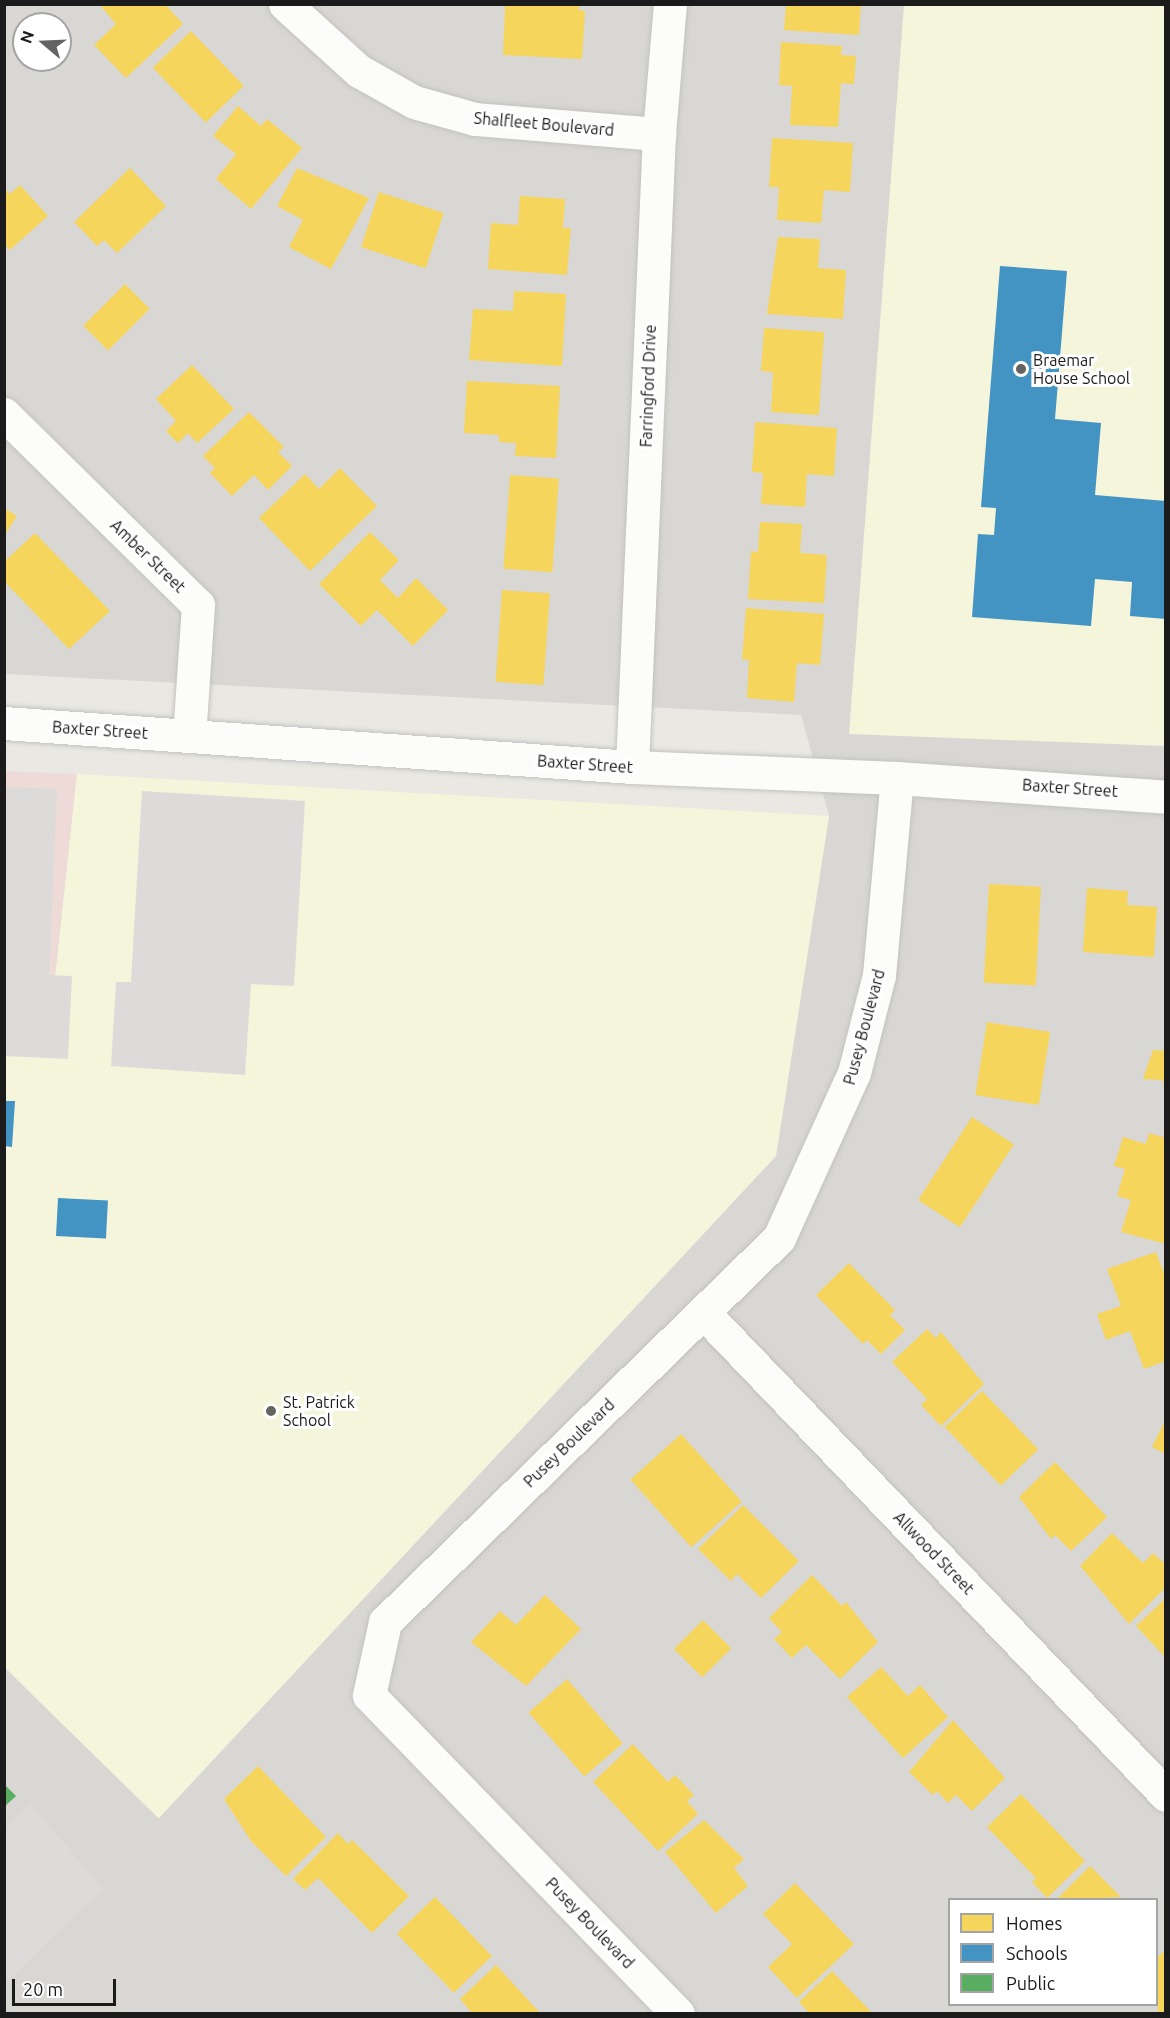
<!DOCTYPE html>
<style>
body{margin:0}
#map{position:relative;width:1170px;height:2018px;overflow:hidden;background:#eae8e2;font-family:Ubuntu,sans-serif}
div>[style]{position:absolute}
.residential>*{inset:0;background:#d9d7d4}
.commercial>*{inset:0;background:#eedad6}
.education>*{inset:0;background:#f5f5dc}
.religious>*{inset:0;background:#d8d7d4}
.parking>*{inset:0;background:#dcdbd9}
.homes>*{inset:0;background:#f6d55c;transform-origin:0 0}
.schools>*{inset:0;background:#4393c3;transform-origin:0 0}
.public>*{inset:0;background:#5aae61}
.roads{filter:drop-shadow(0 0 2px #c2c2bf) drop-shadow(0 0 2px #c2c2bf)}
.street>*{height:33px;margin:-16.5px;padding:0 16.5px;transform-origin:16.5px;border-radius:16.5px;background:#fcfcfb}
.dots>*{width:16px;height:16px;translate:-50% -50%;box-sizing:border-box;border:3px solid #fff;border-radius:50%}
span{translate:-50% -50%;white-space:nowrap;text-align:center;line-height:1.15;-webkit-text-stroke:6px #fff;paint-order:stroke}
.street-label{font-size:16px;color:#1b1b1b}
.poi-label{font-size:16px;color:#1b1b1b}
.left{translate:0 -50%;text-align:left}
.frame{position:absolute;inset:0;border:6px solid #1b1b1b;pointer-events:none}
.legend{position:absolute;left:948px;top:1898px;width:210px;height:108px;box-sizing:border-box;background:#fff;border:2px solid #a4a4a4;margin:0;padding:8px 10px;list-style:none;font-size:18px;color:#1b1b1b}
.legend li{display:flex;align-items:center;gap:12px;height:30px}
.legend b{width:30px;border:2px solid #a4a4a4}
.north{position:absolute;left:12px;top:12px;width:60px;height:60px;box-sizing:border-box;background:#fff;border:2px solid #a4a4a4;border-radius:50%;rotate:289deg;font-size:16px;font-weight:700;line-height:24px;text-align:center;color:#1b1b1b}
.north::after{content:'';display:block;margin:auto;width:21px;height:27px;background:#636361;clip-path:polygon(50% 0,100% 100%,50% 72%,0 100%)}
.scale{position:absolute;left:12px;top:1979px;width:104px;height:27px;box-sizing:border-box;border:3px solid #1b1b1b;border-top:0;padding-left:8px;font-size:18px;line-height:21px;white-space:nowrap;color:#1b1b1b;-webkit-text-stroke:4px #fff;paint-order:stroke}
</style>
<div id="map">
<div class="residential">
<div style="clip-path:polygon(evenodd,4px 5px,1165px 5px,1165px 2013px,12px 2013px,191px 1850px,157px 1820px,776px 1156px,829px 816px,801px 715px,5px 674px,4px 5px,24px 24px,60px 24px,60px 60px,24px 60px,24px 24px,4px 5px,950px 1900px,1156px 1900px,1156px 2004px,950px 2004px,950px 1900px)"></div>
</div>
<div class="commercial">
<div style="clip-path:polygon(5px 771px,77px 774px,52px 1007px,5px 1003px)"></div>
</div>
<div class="education">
<div style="clip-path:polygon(904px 5px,1165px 5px,1165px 746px,849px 734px)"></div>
<div style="clip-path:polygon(77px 774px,829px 816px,776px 1156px,157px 1820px,5px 1667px,4px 1004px,52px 1007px)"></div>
</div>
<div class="religious">
<div style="clip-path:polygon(4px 1667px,191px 1850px,12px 2014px,4px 2013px)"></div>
</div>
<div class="parking">
<div style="clip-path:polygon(5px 787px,57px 789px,49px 975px,72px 976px,68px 1059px,5px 1056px)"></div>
<div style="clip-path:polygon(142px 791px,305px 801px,294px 986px,251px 984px,245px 1075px,111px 1066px,116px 982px,131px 982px)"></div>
<div style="clip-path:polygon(30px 1803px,103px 1889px,5px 1984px,5px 1828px)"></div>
</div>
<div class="homes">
<div style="clip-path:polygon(99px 4px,165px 4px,183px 24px,126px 78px,94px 45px,116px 24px)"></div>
<div style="clip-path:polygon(579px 4px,579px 10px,585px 11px,582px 59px,503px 55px,505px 6px)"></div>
<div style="clip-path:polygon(786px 5px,861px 5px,859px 35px,784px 30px)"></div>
<div style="left:191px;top:31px;width:76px;height:53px;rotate:46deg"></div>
<div style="clip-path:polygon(781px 42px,842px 46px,841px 55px,856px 56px,854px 84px,841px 83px,838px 127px,790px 125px,792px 86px,779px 85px)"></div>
<div style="clip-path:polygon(238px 106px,261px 126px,267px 119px,302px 148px,251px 209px,216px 179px,236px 154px,213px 136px)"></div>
<div style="clip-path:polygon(772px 138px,853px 143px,850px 192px,824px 190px,821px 223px,777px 220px,779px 187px,769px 187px)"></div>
<div style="clip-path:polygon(130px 168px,166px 206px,117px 253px,104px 240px,97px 246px,74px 222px)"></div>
<div style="clip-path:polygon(297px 168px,369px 198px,331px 269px,289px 247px,303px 220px,277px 206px)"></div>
<div style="clip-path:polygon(20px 185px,48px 216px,10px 250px,4px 244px,4px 188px,10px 194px)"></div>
<div style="left:379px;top:192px;width:68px;height:58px;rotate:18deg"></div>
<div style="clip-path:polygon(520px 196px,565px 199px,563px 228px,571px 228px,567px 275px,488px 269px,491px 223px,518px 225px)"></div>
<div style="clip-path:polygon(778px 237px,820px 239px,818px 268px,846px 270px,843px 319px,767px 314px)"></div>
<div style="left:125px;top:284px;width:35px;height:59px;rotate:45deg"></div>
<div style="clip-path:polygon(514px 291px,566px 294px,562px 366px,469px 360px,473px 309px,513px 311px)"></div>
<div style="clip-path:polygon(764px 328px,824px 332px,819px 415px,771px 412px,773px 372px,761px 371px)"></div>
<div style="clip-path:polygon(192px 365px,234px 409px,197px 443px,188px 433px,178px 443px,166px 431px,176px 421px,156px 399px)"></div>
<div style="clip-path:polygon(467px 381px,560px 386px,556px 458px,515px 456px,516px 443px,499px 442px,499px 435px,464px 433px)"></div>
<div style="clip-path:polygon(249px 412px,284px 447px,278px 452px,292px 466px,268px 490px,254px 475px,232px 496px,210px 473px,215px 468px,203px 456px)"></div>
<div style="clip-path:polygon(755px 422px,837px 428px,834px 476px,807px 474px,805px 507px,761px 504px,763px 473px,752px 472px)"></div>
<div style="clip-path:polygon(340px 468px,377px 506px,310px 571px,259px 518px,305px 474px,319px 489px)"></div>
<div style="left:510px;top:475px;width:49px;height:94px;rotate:4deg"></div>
<div style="clip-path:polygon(4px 508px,17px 516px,4px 536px)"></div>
<div style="clip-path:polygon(760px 522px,802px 524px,800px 553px,827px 555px,824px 603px,748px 599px,751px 551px,758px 552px)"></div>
<div style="clip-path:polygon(370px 532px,399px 560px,380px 580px,398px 598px,416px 578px,448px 610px,413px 646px,377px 610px,361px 626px,319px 584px)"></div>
<div style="clip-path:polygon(35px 533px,110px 611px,69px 649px,4px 581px,4px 562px)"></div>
<div style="left:502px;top:590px;width:48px;height:92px;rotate:4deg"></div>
<div style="clip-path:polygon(746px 608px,824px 614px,820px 665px,797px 663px,794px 702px,747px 698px,749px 660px,742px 659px)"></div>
<div style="left:989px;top:884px;width:52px;height:99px;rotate:3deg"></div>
<div style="clip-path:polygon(1087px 888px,1128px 891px,1127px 905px,1157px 907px,1154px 957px,1083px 952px)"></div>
<div style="left:987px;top:1022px;width:64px;height:74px;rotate:9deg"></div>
<div style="clip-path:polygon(1153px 1050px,1166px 1051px,1166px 1101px,1163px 1080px,1143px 1079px)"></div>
<div style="left:972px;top:1117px;width:50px;height:99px;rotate:33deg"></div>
<div style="clip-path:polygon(1149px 1133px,1166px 1138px,1166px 1244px,1121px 1232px,1131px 1200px,1117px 1196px,1125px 1169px,1114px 1166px,1123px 1137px,1146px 1144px)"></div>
<div style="clip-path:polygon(1156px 1252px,1166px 1279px,1166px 1361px,1144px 1369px,1130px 1331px,1106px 1340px,1097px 1314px,1121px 1306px,1107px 1269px)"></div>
<div style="clip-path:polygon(849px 1263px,895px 1310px,890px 1315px,905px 1330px,881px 1354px,867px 1340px,863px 1344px,816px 1295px)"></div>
<div style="clip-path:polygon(927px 1329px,936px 1338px,941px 1332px,984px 1384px,941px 1426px,921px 1405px,927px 1399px,892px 1362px)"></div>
<div style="left:982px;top:1391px;width:81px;height:52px;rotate:46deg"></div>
<div style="clip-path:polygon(1166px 1419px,1166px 1454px,1152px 1447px)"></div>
<div style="left:681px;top:1434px;width:91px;height:68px;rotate:48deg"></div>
<div style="clip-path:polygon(1055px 1462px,1107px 1517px,1071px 1551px,1055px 1535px,1051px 1539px,1019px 1497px)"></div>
<div style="clip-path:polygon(743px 1505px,799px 1561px,761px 1598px,737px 1574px,731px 1581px,698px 1549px)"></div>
<div style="clip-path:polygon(1112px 1533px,1143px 1563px,1153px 1553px,1166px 1565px,1166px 1587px,1129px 1624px,1080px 1566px)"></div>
<div style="clip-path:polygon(812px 1575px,842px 1606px,846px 1602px,878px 1642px,840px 1679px,806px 1645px,792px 1658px,774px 1639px,782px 1632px,769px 1618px)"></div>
<div style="clip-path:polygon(545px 1595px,581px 1629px,526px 1686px,471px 1642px,500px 1611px,516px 1625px)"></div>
<div style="clip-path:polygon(1166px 1598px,1166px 1658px,1136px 1626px)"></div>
<div style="left:703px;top:1620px;width:40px;height:41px;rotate:45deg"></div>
<div style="clip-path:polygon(881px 1667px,908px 1696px,920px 1685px,948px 1717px,903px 1758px,847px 1697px)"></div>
<div style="left:567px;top:1679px;width:85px;height:51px;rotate:49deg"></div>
<div style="clip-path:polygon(953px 1720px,1005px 1778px,972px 1811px,956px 1795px,948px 1803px,937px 1791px,933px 1795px,909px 1772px)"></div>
<div style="clip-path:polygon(633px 1744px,668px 1782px,675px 1775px,694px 1795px,687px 1801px,698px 1814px,658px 1851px,593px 1782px)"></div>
<div style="clip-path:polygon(258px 1766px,326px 1837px,286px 1876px,251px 1841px,224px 1799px)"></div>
<div style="clip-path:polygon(1021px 1794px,1085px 1861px,1047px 1898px,1032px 1882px,1036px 1878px,987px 1827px)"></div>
<div style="clip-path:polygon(704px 1820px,744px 1859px,734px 1868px,748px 1886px,716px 1913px,665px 1852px)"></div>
<div style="clip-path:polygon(338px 1833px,348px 1844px,352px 1840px,409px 1896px,372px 1933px,318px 1878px,305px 1890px,293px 1879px)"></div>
<div style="clip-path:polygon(1090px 1866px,1121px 1897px,1056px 1900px)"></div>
<div style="clip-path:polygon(795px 1883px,854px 1944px,797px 1998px,768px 1967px,792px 1944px,763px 1914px)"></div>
<div style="left:435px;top:1897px;width:82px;height:53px;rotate:46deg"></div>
<div style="clip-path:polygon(1166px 1950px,1166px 2014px,1158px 2014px,1156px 1958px)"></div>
<div style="clip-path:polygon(496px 1965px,541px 2014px,473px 2014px,460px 1999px)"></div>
<div style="clip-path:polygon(832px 1971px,873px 2014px,810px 2014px,799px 2002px)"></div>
</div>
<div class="schools">
<div style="clip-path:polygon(1000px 266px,1067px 271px,1055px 419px,1101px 423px,1095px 495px,1166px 501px,1166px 619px,1130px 616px,1132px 582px,1095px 579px,1091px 626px,972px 617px,978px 534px,994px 535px,996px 508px,981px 507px)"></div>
<div style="clip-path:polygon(4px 1101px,15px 1101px,12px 1147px,4px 1146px)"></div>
<div style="left:58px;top:1198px;width:50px;height:38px;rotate:3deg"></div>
</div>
<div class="public">
<div style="clip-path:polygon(4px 1784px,16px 1796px,4px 1807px)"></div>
</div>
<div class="roads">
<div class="street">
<div style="left:285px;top:4px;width:100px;rotate:42.2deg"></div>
<div style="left:359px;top:71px;width:63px;rotate:29.4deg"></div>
<div style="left:414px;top:102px;width:63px;rotate:15.6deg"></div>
<div style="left:475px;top:119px;width:185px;rotate:4.7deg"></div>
<div style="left:4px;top:414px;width:272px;rotate:44.6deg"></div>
<div style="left:198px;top:605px;width:131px;rotate:93.9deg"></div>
<div style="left:4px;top:723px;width:630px;rotate:4.01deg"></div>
<div style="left:632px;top:767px;width:265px;rotate:2.4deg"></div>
<div style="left:897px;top:778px;width:270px;rotate:4deg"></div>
<div style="left:632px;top:767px;width:634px;rotate:-87.56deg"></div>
<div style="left:659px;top:134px;width:130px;rotate:-85.2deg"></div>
<div style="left:703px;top:1312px;width:669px;rotate:46.21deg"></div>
<div style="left:678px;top:2014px;width:444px;rotate:-134.1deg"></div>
<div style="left:369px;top:1695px;width:75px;rotate:-77.6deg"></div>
<div style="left:385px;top:1622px;width:550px;rotate:-44.26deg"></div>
<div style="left:779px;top:1238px;width:181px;rotate:-65.6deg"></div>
<div style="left:854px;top:1073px;width:101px;rotate:-75.7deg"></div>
<div style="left:879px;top:975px;width:198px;rotate:-84.8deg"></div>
</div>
</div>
<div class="dots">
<div style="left:1021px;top:369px;background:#636361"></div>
<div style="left:271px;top:1411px;background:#636361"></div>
</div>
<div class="street-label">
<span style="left:544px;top:124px;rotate:5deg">Shalfleet Boulevard</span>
<span style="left:648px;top:386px;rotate:-88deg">Farringford Drive</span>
<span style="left:148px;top:556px;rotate:44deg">Amber Street</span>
<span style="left:100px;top:730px;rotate:4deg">Baxter Street</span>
<span style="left:585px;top:764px;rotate:4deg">Baxter Street</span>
<span style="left:1070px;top:788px;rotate:4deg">Baxter Street</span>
<span style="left:864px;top:1027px;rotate:-75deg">Pusey Boulevard</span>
<span style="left:569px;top:1443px;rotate:-44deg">Pusey Boulevard</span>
<span style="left:934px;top:1553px;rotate:46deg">Allwood Street</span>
<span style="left:590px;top:1923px;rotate:46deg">Pusey Boulevard</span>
</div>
<div class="poi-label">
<span class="left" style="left:1033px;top:369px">Braemar<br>House School</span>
<span class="left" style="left:283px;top:1411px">St. Patrick<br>School</span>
</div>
<div class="frame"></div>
<ul class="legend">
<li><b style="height:16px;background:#f6d55c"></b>Homes</li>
<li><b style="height:16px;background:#4393c3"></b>Schools</li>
<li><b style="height:16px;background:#5aae61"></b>Public</li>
</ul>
<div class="north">N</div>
<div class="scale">20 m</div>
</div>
